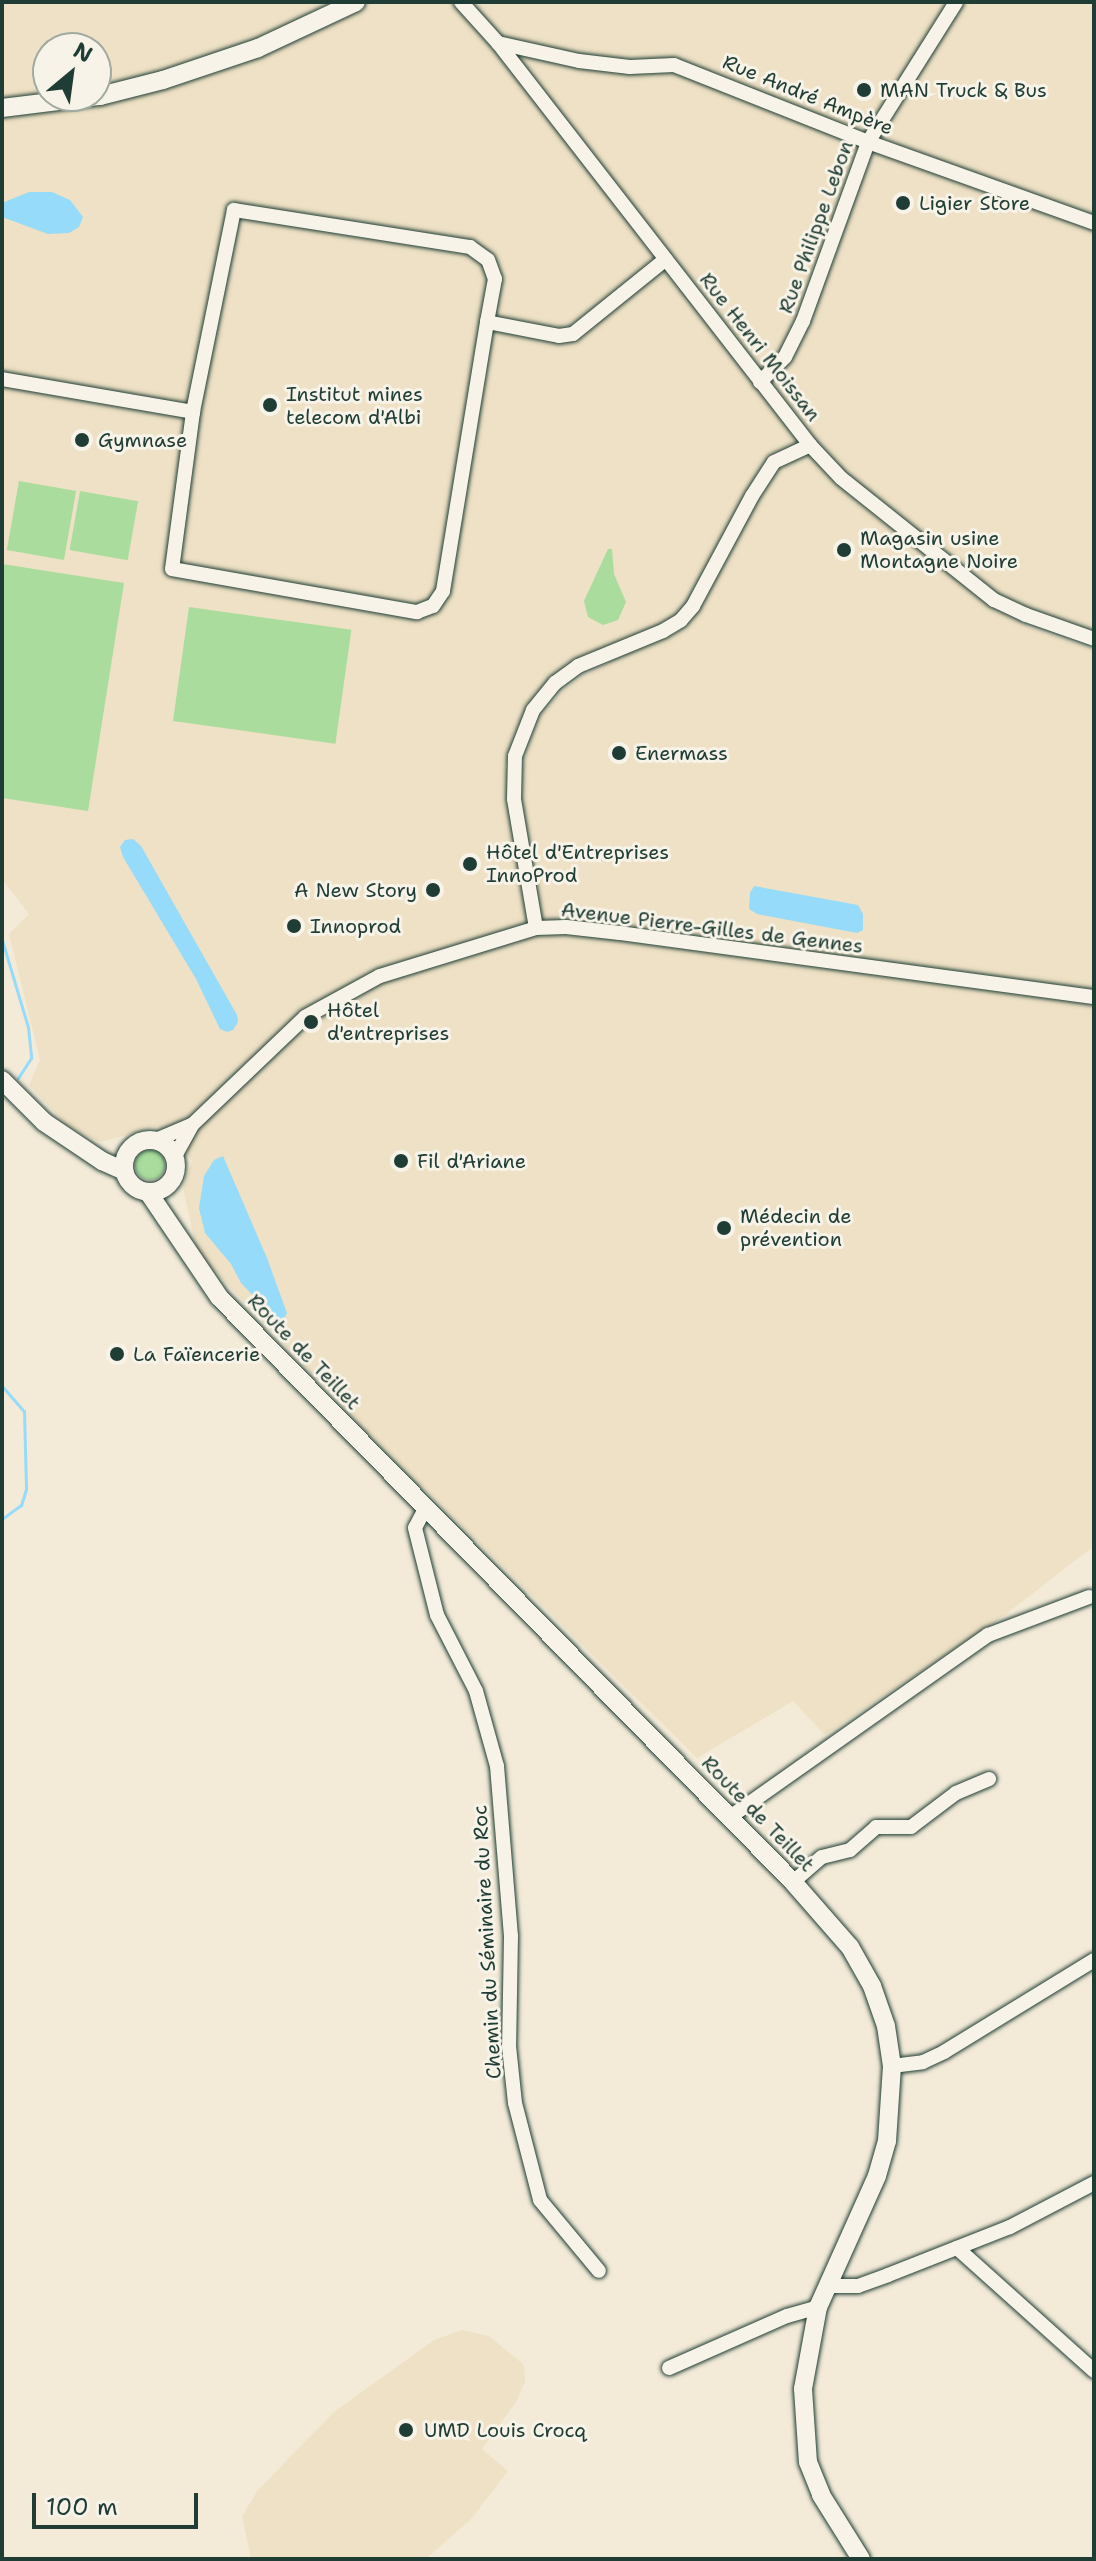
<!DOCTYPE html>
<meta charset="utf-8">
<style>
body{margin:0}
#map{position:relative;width:1096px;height:2561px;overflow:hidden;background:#f3ebd8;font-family:"Shantell Sans",sans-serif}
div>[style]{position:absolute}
.built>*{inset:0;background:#eee1c5}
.green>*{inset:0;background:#a9dc9d;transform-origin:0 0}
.round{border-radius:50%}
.water>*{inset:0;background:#96dbf9}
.stream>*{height:3px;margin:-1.5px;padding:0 1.5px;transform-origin:1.5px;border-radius:1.5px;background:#96dbf9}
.roads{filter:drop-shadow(0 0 2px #1f3d34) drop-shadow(0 0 2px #1f3d34)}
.street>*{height:14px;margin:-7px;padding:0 7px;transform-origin:7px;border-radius:7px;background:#f7f3e8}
.secondary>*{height:18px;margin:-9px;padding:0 9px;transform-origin:9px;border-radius:9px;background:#f7f3e8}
.secondary>.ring{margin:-9px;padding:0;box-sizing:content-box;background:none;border:18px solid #f7f3e8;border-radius:50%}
.dots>*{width:22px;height:22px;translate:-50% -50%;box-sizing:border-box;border:4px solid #f7f3e8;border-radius:50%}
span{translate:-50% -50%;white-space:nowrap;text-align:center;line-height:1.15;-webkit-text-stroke:6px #f7f3e8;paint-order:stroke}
.poi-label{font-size:20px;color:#1f3d34}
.left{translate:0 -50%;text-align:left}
.right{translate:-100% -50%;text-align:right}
.street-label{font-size:20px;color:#1f3d34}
.frame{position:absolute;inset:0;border:4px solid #1f3d34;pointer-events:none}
.north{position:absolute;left:32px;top:32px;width:80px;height:80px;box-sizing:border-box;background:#f7f3e8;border:2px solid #a1aaa0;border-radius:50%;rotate:29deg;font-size:22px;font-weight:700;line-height:32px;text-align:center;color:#1f3d34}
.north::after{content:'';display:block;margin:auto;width:28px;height:36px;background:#1f3d34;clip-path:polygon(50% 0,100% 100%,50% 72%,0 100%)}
.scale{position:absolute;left:32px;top:2493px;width:166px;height:36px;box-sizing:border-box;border:4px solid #1f3d34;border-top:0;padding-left:10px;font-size:24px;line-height:28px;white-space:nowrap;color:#1f3d34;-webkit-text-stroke:6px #f7f3e8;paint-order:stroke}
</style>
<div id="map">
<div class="built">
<div style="clip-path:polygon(evenodd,2px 2px,1094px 2px,1094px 642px,1001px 610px,1031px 628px,1094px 649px,1094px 1546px,1002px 1617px,825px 1735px,793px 1701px,697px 1758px,388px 1454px,197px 1252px,183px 1187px,192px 1160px,157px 1126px,101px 1142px,82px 1134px,66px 1124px,29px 1085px,40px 1060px,9px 934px,29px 914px,2px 879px,2px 2px,48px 48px,96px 48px,96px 96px,48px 96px,48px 48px,2px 2px,643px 646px,583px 675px,561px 692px,541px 715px,529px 742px,522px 769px,505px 768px,513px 736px,523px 715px,568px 667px,643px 646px)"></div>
<div style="clip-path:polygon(462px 2330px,489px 2336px,524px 2365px,525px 2381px,516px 2402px,482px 2449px,508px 2471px,471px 2519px,426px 2559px,251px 2559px,242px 2516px,258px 2490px,334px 2412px,434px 2340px)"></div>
</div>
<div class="green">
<div style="left:19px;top:481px;width:58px;height:70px;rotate:10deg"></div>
<div style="left:80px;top:491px;width:59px;height:60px;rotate:10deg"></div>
<div style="clip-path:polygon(608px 549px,612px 549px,614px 574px,626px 602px,618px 620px,603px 625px,588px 617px,584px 601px)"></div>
<div style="clip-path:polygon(2px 564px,124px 583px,88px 811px,2px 798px)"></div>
<div style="left:189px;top:607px;width:164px;height:115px;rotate:8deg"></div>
<div class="round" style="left:135px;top:1150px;width:30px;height:30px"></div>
</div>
<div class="water">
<div style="clip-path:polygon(29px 192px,52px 192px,70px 200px,83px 217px,79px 227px,69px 233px,48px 234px,2px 217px,2px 203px)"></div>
<div style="clip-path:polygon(133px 839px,141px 846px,237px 1015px,238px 1022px,233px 1030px,227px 1032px,220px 1029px,196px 979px,123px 857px,120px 847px,125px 840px)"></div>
<div style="clip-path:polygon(754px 886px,858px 905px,863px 914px,863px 930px,857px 933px,757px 914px,749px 909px,750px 893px)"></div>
<div style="clip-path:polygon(223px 1156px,267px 1258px,287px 1313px,284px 1319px,277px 1321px,241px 1283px,231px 1264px,205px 1233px,199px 1208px,204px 1176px,214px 1160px)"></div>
</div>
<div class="stream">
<div style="left:2px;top:940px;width:91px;rotate:73.4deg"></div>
<div style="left:28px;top:1027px;width:31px;rotate:84deg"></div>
<div style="left:31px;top:1058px;width:24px;rotate:123deg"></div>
<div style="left:2px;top:1386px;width:33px;rotate:49deg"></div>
<div style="left:24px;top:1411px;width:78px;rotate:88.5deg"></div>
<div style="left:26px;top:1489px;width:17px;rotate:107deg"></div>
<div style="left:21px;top:1505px;width:24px;rotate:144deg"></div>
</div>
<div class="roads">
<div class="street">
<div style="left:461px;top:2px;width:55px;rotate:47.9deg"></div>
<div style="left:498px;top:43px;width:509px;rotate:52.18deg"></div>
<div style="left:810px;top:445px;width:45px;rotate:46.8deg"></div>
<div style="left:841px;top:478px;width:196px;rotate:38.6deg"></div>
<div style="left:994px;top:600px;width:35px;rotate:25deg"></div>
<div style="left:1026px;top:615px;width:72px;rotate:19.4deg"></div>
<div style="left:498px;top:43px;width:83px;rotate:12.5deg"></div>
<div style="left:579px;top:61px;width:51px;rotate:6.7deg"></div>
<div style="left:630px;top:67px;width:44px;rotate:-2.6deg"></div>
<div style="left:674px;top:65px;width:209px;rotate:21.6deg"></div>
<div style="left:868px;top:142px;width:240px;rotate:19.7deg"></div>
<div style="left:487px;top:322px;width:44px;rotate:-79.5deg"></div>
<div style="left:495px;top:279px;width:20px;rotate:-110deg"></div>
<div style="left:488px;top:260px;width:22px;rotate:-144deg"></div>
<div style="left:470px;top:247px;width:239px;rotate:-171.1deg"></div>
<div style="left:234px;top:210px;width:206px;rotate:101.5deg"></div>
<div style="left:193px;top:412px;width:158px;rotate:97.6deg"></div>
<div style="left:172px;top:569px;width:249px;rotate:10deg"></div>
<div style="left:417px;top:612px;width:17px;rotate:-21deg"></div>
<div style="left:433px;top:606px;width:18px;rotate:-56deg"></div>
<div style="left:443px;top:591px;width:273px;rotate:-80.7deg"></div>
<div style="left:487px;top:322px;width:73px;rotate:11deg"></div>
<div style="left:559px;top:336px;width:14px;rotate:-8deg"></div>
<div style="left:573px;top:334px;width:119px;rotate:-38.9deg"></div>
<div style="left:2px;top:379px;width:194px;rotate:9.8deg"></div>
<div style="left:760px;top:382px;width:35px;rotate:-45deg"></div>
<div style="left:785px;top:357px;width:40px;rotate:-63.4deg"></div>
<div style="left:803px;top:321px;width:190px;rotate:-70deg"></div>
<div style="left:868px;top:142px;width:165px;rotate:-57.8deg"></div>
<div style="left:536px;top:928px;width:131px;rotate:-99.7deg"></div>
<div style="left:514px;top:799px;width:43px;rotate:-88.7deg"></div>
<div style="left:515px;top:756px;width:49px;rotate:-68.6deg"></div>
<div style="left:533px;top:710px;width:35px;rotate:-51deg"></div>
<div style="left:555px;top:683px;width:29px;rotate:-36deg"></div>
<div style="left:578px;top:666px;width:92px;rotate:-22.4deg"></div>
<div style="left:663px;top:631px;width:21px;rotate:-31deg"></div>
<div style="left:681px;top:620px;width:18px;rotate:-49deg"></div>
<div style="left:693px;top:606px;width:125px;rotate:-61.8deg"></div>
<div style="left:752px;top:496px;width:40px;rotate:-57.1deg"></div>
<div style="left:774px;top:462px;width:40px;rotate:-25deg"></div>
<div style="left:156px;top:1140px;width:39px;rotate:-23deg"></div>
<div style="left:175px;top:1156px;width:35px;rotate:-61deg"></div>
<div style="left:192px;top:1125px;width:156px;rotate:-43.7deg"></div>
<div style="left:305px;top:1017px;width:85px;rotate:-28.7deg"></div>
<div style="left:380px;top:976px;width:163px;rotate:-17.1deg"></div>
<div style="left:536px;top:928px;width:30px;rotate:-2deg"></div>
<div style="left:566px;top:927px;width:54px;rotate:6.3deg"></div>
<div style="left:620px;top:933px;width:478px;rotate:7.7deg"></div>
<div style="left:425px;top:1509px;width:21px;rotate:118deg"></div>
<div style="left:415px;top:1528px;width:90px;rotate:75.8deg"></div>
<div style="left:437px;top:1615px;width:85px;rotate:62.8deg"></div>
<div style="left:476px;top:1691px;width:78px;rotate:74.4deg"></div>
<div style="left:497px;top:1766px;width:171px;rotate:85.3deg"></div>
<div style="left:511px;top:1936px;width:110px;rotate:91deg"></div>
<div style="left:509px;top:2046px;width:57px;rotate:84deg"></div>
<div style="left:515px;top:2103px;width:100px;rotate:75.5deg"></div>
<div style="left:540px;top:2200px;width:92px;rotate:50.3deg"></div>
<div style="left:730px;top:1817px;width:316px;rotate:-35.2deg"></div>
<div style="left:988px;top:1635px;width:108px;rotate:-20.6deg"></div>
<div style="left:793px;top:1882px;width:38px;rotate:-41deg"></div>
<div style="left:822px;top:1857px;width:29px;rotate:-14deg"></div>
<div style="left:850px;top:1850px;width:35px;rotate:-41deg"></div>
<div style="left:876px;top:1827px;width:35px"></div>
<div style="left:911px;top:1827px;width:56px;rotate:-37.1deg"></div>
<div style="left:956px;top:1793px;width:36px;rotate:-23deg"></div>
<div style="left:892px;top:2066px;width:31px;rotate:-7deg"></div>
<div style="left:923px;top:2062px;width:23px;rotate:-25deg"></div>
<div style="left:944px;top:2052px;width:176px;rotate:-31.5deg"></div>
<div style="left:957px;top:2248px;width:184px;rotate:41.9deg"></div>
<div style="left:827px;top:2286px;width:31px"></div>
<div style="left:858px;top:2286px;width:32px;rotate:-20deg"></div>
<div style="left:888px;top:2275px;width:131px;rotate:-21.5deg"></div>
<div style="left:1010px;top:2227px;width:95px;rotate:-27.6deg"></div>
<div style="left:669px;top:2368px;width:129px;rotate:-23.8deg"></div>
<div style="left:787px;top:2316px;width:32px;rotate:-16deg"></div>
</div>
<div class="secondary">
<div style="left:2px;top:108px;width:99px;rotate:-7deg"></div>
<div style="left:100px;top:96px;width:65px;rotate:-14.3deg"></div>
<div style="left:163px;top:80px;width:100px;rotate:-18.6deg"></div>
<div style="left:258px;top:48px;width:108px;rotate:-25.1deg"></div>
<div style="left:2px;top:1080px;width:59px;rotate:45deg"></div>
<div style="left:44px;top:1122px;width:70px;rotate:33.9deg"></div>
<div style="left:102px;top:1161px;width:24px;rotate:24deg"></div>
<div class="ring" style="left:124px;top:1140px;width:34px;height:34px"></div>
<div style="left:148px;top:1192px;width:127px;rotate:55.9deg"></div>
<div style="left:219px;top:1297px;width:820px;rotate:45.54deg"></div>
<div style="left:793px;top:1882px;width:86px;rotate:48.8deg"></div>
<div style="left:850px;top:1947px;width:45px;rotate:60.6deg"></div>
<div style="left:872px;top:1986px;width:42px;rotate:70.7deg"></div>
<div style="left:886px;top:2026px;width:40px;rotate:81.5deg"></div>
<div style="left:892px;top:2066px;width:75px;rotate:93.8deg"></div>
<div style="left:887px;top:2141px;width:36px;rotate:106deg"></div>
<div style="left:877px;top:2176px;width:144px;rotate:114.2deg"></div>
<div style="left:818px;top:2307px;width:83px;rotate:100.4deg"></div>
<div style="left:803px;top:2389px;width:73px;rotate:86.1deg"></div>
<div style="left:808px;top:2462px;width:35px;rotate:68deg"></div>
<div style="left:821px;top:2495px;width:75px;rotate:58deg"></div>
</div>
</div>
<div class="dots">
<div style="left:864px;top:90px;background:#1f3d34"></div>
<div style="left:903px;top:203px;background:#1f3d34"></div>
<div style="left:270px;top:405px;background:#1f3d34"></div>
<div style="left:82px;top:440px;background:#1f3d34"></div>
<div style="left:844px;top:550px;background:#1f3d34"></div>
<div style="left:619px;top:753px;background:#1f3d34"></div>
<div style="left:470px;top:864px;background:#1f3d34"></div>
<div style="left:433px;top:890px;background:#1f3d34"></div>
<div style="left:294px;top:926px;background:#1f3d34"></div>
<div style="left:311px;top:1022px;background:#1f3d34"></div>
<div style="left:401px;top:1161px;background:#1f3d34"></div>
<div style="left:724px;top:1228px;background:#1f3d34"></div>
<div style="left:117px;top:1354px;background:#1f3d34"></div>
<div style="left:406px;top:2430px;background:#1f3d34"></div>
</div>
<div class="poi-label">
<span class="left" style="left:880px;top:90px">MAN Truck &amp; Bus</span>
<span class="left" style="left:919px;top:203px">Ligier Store</span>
<span class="left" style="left:286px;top:406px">Institut mines<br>telecom d'Albi</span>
<span class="left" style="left:98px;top:440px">Gymnase</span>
<span class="left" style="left:860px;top:550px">Magasin usine<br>Montagne Noire</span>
<span class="left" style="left:635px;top:753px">Enermass</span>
<span class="left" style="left:486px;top:864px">Hôtel d'Entreprises<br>InnoProd</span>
<span class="right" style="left:417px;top:890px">A New Story</span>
<span class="left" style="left:310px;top:926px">Innoprod</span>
<span class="left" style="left:327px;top:1022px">Hôtel<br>d'entreprises</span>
<span class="left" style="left:417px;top:1161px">Fil d'Ariane</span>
<span class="left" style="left:740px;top:1228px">Médecin de<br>prévention</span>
<span class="left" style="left:133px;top:1354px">La Faïencerie</span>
<span class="left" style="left:424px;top:2430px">UMD Louis Crocq</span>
</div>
<div class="street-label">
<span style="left:808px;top:95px;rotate:22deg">Rue André Ampère</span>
<span style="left:816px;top:227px;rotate:-70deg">Rue Philippe Lebon</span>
<span style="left:760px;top:347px;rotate:52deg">Rue Henri Moissan</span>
<span style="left:712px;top:928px;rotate:7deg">Avenue Pierre-Gilles de Gennes</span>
<span style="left:304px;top:1352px;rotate:46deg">Route de Teillet</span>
<span style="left:758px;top:1814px;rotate:46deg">Route de Teillet</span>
<span style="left:487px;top:1942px;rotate:-93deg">Chemin du Séminaire du Roc</span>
</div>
<div class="frame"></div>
<div class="north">N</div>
<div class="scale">100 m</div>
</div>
